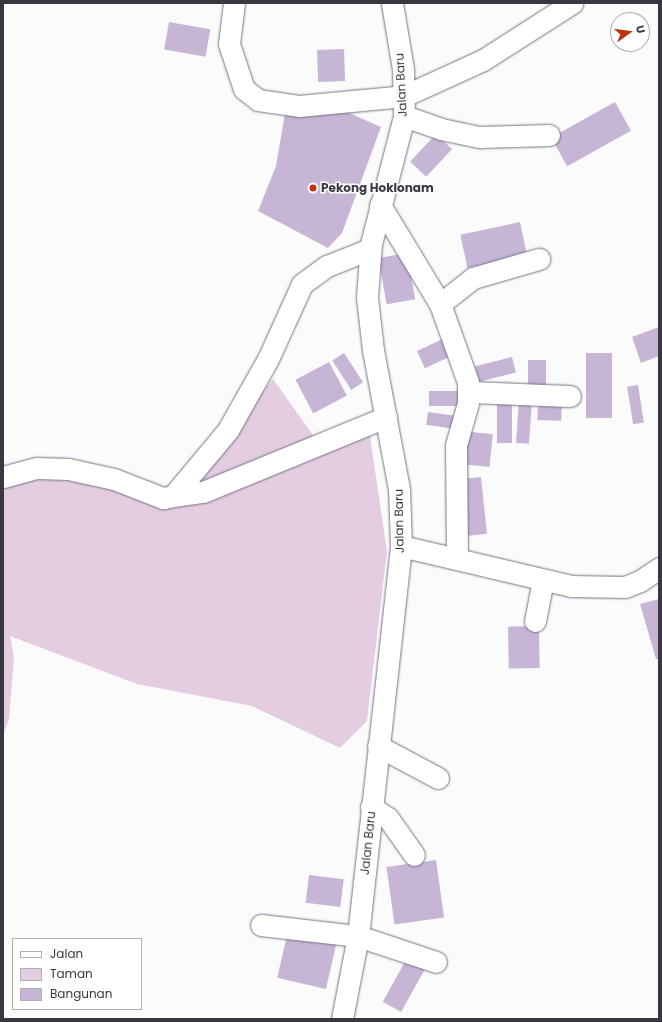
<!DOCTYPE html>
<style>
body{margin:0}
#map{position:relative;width:662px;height:1022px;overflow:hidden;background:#fbfbfb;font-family:Poppins,sans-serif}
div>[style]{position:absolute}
.green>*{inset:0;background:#e5cde1}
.building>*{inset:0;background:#c7b5d6;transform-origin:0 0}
.roads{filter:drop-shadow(0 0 1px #747287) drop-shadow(0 0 1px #747287)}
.minor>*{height:21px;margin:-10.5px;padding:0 10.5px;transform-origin:10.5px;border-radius:10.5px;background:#fff}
.dots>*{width:11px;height:11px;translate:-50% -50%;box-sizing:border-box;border:2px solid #fff;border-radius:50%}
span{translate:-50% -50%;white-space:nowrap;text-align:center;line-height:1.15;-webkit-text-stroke:3px #fff;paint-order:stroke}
.street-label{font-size:12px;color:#393841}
.poi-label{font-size:12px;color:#393841;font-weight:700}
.left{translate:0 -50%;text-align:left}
.frame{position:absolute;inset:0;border:4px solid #393841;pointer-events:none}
.legend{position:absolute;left:12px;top:938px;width:130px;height:72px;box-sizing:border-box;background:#fff;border:1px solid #b0afb3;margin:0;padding:5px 7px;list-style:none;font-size:12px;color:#393841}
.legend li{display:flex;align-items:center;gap:8px;height:20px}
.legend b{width:20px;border:1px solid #b0afb3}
.north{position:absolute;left:610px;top:12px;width:40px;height:40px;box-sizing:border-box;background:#fff;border:1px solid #b0afb3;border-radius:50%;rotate:76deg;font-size:11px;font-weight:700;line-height:16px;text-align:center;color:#393841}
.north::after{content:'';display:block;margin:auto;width:14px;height:18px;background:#be3412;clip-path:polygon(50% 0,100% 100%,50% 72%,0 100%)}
</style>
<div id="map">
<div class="green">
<div style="clip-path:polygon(273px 379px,318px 442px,368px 423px,387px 551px,367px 721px,340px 748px,252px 706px,137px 684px,10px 636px,14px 657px,9px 719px,3px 735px,3px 465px,34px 466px,174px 499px)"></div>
</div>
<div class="building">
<div style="left:169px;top:22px;width:42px;height:28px;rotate:10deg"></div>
<div style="left:344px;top:49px;width:32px;height:27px;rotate:88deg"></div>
<div style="left:615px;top:102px;width:33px;height:73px;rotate:61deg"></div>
<div style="clip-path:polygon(347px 112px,381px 127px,342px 233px,328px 248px,258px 211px,276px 166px,285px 113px)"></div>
<div style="left:436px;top:134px;width:22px;height:38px;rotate:43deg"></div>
<div style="left:520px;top:222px;width:34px;height:61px;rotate:78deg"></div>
<div style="left:407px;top:253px;width:47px;height:29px;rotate:80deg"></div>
<div style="clip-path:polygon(659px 327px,659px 356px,641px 363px,632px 337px)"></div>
<div style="left:445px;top:338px;width:19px;height:31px;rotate:65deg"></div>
<div style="left:344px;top:353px;width:35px;height:14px;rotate:57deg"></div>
<div style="left:586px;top:353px;width:26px;height:65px"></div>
<div style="left:512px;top:357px;width:16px;height:38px;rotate:76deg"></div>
<div style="left:528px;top:360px;width:18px;height:27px"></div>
<div style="left:329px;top:362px;width:38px;height:38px;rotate:62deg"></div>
<div style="left:638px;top:385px;width:38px;height:11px;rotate:81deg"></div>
<div style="left:460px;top:391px;width:15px;height:31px;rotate:90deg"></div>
<div style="left:497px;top:395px;width:15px;height:48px"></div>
<div style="left:519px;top:400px;width:13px;height:43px;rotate:4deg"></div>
<div style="left:538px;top:400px;width:24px;height:20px;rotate:2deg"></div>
<div style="left:428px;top:412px;width:29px;height:13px;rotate:8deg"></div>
<div style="left:463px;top:431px;width:30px;height:33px;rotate:6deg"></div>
<div style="left:481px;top:477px;width:57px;height:24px;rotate:84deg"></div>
<div style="clip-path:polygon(659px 599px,659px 659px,656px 659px,640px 604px)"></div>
<div style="left:539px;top:626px;width:42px;height:31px;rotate:89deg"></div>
<div style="left:436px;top:860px;width:58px;height:50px;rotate:82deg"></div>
<div style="left:309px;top:875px;width:35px;height:28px;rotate:7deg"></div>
<div style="left:288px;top:931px;width:50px;height:48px;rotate:13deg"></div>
<div style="left:407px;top:958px;width:21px;height:50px;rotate:29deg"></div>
</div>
<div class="roads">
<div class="minor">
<div style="left:234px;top:3px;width:41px;rotate:97deg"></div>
<div style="left:229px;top:44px;width:47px;rotate:71.6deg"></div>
<div style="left:244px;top:89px;width:18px;rotate:38deg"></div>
<div style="left:258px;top:100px;width:41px;rotate:8.3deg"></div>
<div style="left:299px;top:106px;width:105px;rotate:-5.4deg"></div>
<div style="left:404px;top:96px;width:87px;rotate:-24.5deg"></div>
<div style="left:483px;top:60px;width:106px;rotate:-32.6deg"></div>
<div style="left:404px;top:116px;width:39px;rotate:19deg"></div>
<div style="left:441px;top:129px;width:40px;rotate:12deg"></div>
<div style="left:480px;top:137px;width:69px;rotate:-1.7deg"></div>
<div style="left:380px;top:205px;width:116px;rotate:58.8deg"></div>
<div style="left:440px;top:304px;width:83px;rotate:70.3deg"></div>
<div style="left:468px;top:382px;width:21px;rotate:90deg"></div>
<div style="left:468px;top:403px;width:44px;rotate:105.9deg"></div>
<div style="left:456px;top:445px;width:113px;rotate:89.5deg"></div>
<div style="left:440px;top:304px;width:42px;rotate:-38.2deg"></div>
<div style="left:473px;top:278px;width:69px;rotate:-16.1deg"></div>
<div style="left:469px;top:392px;width:101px;rotate:2.3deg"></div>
<div style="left:3px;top:477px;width:35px;rotate:-15deg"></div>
<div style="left:37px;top:468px;width:31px;rotate:2deg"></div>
<div style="left:68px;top:469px;width:47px;rotate:12.3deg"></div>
<div style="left:114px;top:479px;width:53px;rotate:21.2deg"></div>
<div style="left:163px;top:498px;width:10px;rotate:-11deg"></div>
<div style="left:173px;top:496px;width:86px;rotate:-50.2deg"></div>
<div style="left:228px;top:430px;width:81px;rotate:-60.6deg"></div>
<div style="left:268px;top:359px;width:82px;rotate:-65.6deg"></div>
<div style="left:302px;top:284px;width:31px;rotate:-36deg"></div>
<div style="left:327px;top:266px;width:46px;rotate:-21.6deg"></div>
<div style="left:173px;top:496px;width:30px;rotate:-8deg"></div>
<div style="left:203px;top:492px;width:198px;rotate:-22.3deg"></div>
<div style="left:401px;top:546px;width:175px;rotate:13.2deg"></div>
<div style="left:571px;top:586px;width:54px;rotate:1.1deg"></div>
<div style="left:625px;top:587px;width:16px;rotate:-22deg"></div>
<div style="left:640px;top:581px;width:23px;rotate:-34deg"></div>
<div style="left:535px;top:621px;width:42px;rotate:-79deg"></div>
<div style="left:378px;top:746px;width:68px;rotate:28.1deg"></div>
<div style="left:371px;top:807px;width:20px;rotate:33deg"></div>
<div style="left:388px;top:818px;width:45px;rotate:54.9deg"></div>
<div style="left:261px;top:925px;width:98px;rotate:6.5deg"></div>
<div style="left:358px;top:936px;width:82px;rotate:18.4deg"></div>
<div style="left:342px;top:1019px;width:85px;rotate:-79.1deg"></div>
<div style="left:358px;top:936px;width:392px;rotate:-83.7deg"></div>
<div style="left:401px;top:546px;width:57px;rotate:-92deg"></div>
<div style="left:399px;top:489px;width:141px;rotate:-100.6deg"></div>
<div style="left:373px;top:350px;width:53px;rotate:-96.5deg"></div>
<div style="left:367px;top:297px;width:53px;rotate:-85.7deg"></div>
<div style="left:371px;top:244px;width:132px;rotate:-75.5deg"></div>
<div style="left:404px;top:116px;width:47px;rotate:-91.2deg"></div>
<div style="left:403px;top:69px;width:67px;rotate:-99.5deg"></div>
</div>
</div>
<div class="dots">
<div style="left:313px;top:188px;background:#be3412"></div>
</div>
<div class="street-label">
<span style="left:401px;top:85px;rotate:-93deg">Jalan Baru</span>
<span style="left:399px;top:521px;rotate:-91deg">Jalan Baru</span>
<span style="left:368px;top:843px;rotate:-84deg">Jalan Baru</span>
</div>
<div class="poi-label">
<span class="left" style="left:321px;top:188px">Pekong Hoklonam</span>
</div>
<div class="frame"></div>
<ul class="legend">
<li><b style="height:5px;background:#fff"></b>Jalan</li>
<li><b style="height:11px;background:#e5cde1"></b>Taman</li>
<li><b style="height:11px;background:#c7b5d6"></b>Bangunan</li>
</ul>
<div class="north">U</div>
</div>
